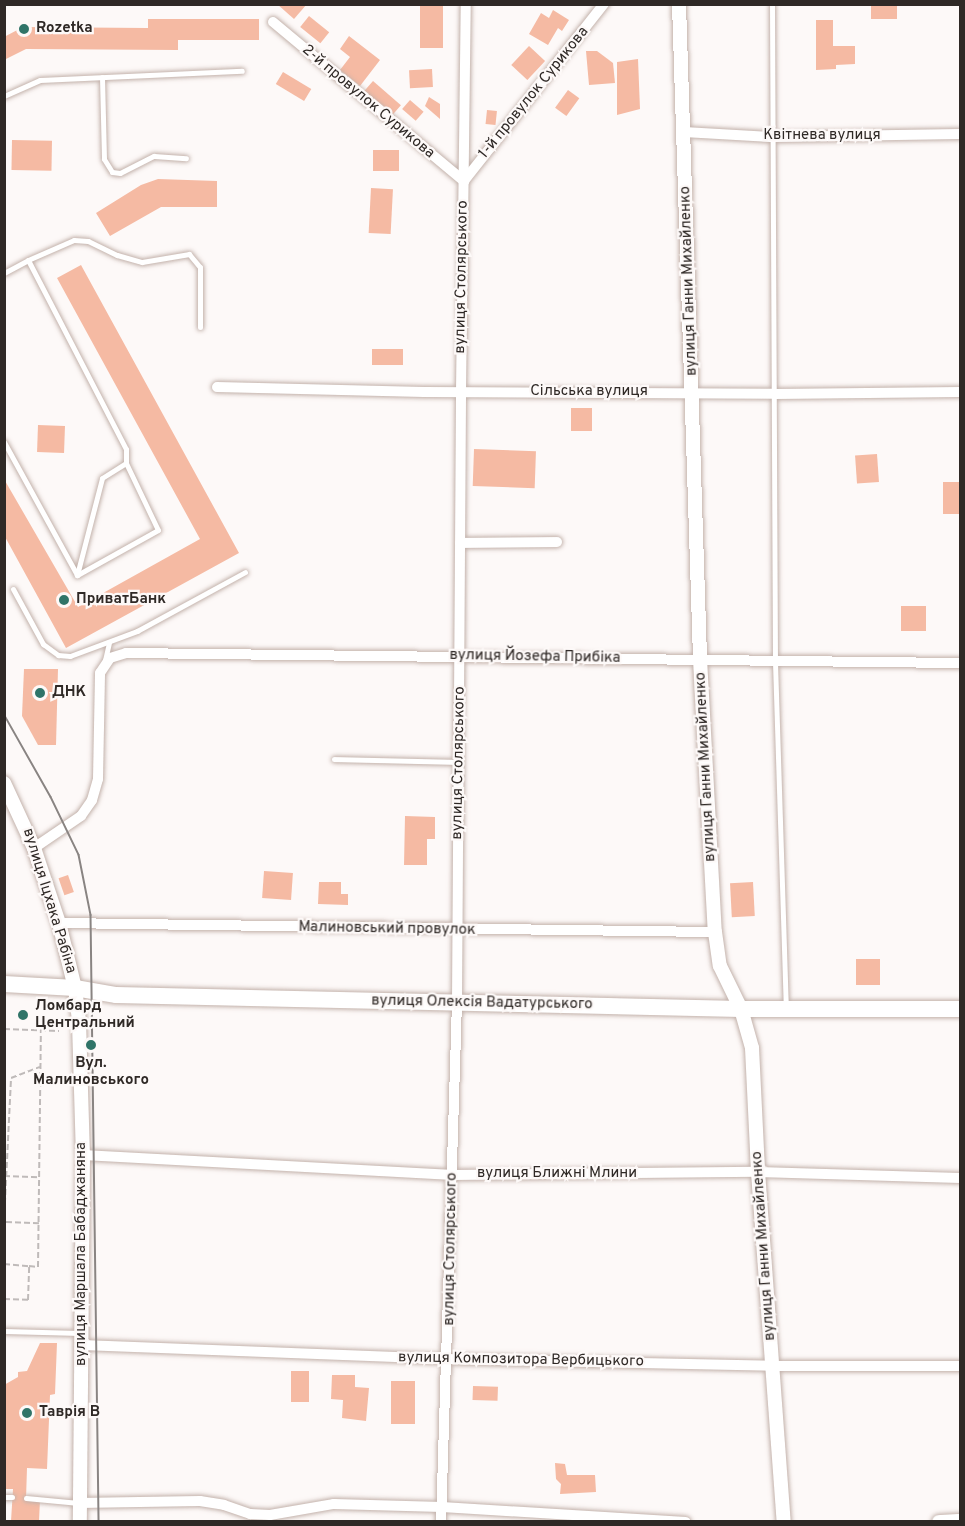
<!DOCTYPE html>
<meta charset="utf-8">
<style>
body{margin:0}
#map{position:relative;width:965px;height:1526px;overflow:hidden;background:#fdf9f8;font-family:Overpass,sans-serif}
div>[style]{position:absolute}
.building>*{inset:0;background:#f5baa3;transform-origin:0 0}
.path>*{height:2px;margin-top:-1px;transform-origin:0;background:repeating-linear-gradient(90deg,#bfbab9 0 6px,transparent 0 9px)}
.roads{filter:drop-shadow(0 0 2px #c3b2ab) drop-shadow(0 0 2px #c3b2ab)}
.service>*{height:5px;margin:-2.5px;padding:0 2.5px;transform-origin:2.5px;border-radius:2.5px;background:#fff}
.minor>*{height:10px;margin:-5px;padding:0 5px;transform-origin:5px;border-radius:5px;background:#fff}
.tertiary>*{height:14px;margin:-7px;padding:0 7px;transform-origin:7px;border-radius:7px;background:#fff}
.secondary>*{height:16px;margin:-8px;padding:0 8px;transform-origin:8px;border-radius:8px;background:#fff}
.tram>*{height:1.5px;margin:-0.75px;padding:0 0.75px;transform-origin:0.75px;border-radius:0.75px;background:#898482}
.dots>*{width:16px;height:16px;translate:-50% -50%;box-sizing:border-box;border:3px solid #fdf9f8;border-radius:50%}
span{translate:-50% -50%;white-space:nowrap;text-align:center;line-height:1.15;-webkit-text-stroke:4.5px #fdf9f8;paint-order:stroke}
.poi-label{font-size:15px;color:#2f2926;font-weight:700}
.left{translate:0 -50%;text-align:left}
.street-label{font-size:15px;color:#2f2926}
.frame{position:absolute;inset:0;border:6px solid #2f2926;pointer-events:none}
</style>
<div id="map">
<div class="building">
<div style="clip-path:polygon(277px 4px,307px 4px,294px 19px)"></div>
<div style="left:420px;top:4px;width:23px;height:44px"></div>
<div style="left:871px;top:4px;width:26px;height:15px"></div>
<div style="clip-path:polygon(553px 10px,569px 20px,562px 31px,558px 28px,548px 45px,529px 34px,541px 13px,549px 18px)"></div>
<div style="left:309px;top:16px;width:26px;height:14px;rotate:39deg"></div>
<div style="clip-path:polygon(148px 19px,259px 19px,259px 40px,178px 40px,178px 50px,26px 49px,4px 60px,4px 37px,23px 27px,148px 28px)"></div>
<div style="clip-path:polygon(816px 20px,833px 20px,833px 46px,855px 46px,855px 64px,836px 65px,836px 69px,816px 70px)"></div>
<div style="clip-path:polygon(349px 36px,380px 60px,360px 86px,340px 70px,350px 57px,340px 49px)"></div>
<div style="left:529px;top:46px;width:22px;height:26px;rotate:43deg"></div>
<div style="clip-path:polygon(586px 51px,597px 51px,613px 63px,615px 83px,589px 85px)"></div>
<div style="clip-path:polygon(638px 59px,640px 109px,617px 115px,617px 62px)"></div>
<div style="left:432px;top:69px;width:18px;height:23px;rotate:87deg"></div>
<div style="left:283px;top:72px;width:33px;height:14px;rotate:31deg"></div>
<div style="left:373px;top:81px;width:37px;height:16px;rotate:41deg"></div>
<div style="left:568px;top:90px;width:14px;height:22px;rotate:36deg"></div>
<div style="clip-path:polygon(429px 97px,440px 104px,440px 119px,425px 106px)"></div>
<div style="left:410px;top:100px;width:18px;height:12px;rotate:41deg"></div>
<div style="left:487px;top:110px;width:10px;height:14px;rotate:6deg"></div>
<div style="left:12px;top:140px;width:40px;height:30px;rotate:1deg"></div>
<div style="left:373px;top:150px;width:26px;height:21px"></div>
<div style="clip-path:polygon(158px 179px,217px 181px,217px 207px,161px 207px,110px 236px,96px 213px,141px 185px)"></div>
<div style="left:371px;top:188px;width:22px;height:45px;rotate:3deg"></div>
<div style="clip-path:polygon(81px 265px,239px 553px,66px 648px,4px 535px,4px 479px,78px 607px,200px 539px,57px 278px)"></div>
<div style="left:372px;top:349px;width:31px;height:16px"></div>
<div style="left:571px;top:408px;width:21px;height:23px"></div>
<div style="left:38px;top:425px;width:27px;height:27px;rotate:2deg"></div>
<div style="left:474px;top:449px;width:62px;height:37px;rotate:2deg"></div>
<div style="left:877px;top:454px;width:28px;height:22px;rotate:86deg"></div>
<div style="left:943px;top:482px;width:17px;height:32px"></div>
<div style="left:901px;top:606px;width:25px;height:25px"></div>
<div style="clip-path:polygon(24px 669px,58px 669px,56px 745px,38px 745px,22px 716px)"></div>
<div style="clip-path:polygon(405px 816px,435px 817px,435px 839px,427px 839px,427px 865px,404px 865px)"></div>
<div style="left:264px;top:871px;width:29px;height:27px;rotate:4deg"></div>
<div style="left:68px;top:875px;width:18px;height:10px;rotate:71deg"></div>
<div style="clip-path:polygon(319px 882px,341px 882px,341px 894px,348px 894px,348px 905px,318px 904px)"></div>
<div style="left:753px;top:882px;width:34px;height:23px;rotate:87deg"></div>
<div style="left:856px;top:959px;width:24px;height:26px"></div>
<div style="clip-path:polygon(40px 1343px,57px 1343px,55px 1394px,50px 1395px,47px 1469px,27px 1468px,26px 1499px,40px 1500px,39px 1521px,11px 1521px,13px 1489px,4px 1489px,4px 1385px,18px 1377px,18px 1372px,27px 1371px)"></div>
<div style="left:291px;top:1371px;width:18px;height:31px"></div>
<div style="clip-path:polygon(332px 1375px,355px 1375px,355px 1387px,369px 1388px,366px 1421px,342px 1418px,343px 1400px,331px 1399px)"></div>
<div style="left:391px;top:1381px;width:24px;height:43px"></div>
<div style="left:473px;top:1386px;width:25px;height:14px;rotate:2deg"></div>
<div style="clip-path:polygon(555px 1463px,565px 1464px,567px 1475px,595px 1475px,596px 1492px,560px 1494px,561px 1484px,556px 1479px)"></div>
</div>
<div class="path">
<div style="left:4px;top:1029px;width:55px;rotate:2.1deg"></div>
<div style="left:4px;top:1176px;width:35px;rotate:2deg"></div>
<div style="left:4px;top:1222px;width:144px;rotate:-87.2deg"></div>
<div style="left:11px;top:1078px;width:31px;rotate:-21deg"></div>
<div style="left:6px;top:1222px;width:33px;rotate:2deg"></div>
<div style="left:4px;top:1264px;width:25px;rotate:5deg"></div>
<div style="left:4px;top:1299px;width:24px;rotate:2deg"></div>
<div style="left:28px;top:1300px;width:34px;rotate:-88deg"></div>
<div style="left:29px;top:1266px;width:9px;rotate:6deg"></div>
<div style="left:38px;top:1267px;width:237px;rotate:-89.3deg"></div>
</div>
<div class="roads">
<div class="service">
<div style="left:772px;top:4px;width:658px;rotate:89.74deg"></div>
<div style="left:775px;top:662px;width:344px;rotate:88.2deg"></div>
<div style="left:102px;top:77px;width:82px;rotate:88.6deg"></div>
<div style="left:104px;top:159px;width:15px;rotate:58deg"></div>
<div style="left:112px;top:172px;width:8px;rotate:7deg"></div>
<div style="left:120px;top:173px;width:38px;rotate:-27deg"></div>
<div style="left:154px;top:156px;width:32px;rotate:4deg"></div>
<div style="left:4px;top:96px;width:39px;rotate:-24deg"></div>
<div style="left:40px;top:80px;width:202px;rotate:-2.6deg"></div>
<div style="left:28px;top:260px;width:213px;rotate:62.6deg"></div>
<div style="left:126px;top:449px;width:14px;rotate:90deg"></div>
<div style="left:126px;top:463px;width:74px;rotate:64.5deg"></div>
<div style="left:158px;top:530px;width:93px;rotate:150.9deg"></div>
<div style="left:4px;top:273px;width:27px;rotate:-28deg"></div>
<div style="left:28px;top:260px;width:50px;rotate:-23.5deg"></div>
<div style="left:74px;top:240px;width:14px;rotate:4deg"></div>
<div style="left:88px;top:241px;width:32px;rotate:26deg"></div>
<div style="left:117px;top:255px;width:26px;rotate:16deg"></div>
<div style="left:142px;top:262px;width:48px;rotate:-9.7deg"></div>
<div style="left:189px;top:254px;width:17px;rotate:50deg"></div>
<div style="left:200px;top:267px;width:60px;rotate:90deg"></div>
<div style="left:4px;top:442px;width:152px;rotate:61.2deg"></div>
<div style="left:77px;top:575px;width:100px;rotate:-75.5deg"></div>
<div style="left:102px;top:478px;width:28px;rotate:-32deg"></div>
<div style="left:13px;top:589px;width:63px;rotate:61.4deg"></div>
<div style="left:43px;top:644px;width:19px;rotate:36deg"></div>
<div style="left:58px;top:655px;width:12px;rotate:5deg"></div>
<div style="left:70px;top:656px;width:72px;rotate:-20.5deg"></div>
<div style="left:137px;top:631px;width:123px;rotate:-28.6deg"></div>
<div style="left:105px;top:660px;width:18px;rotate:-77deg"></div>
<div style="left:334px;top:759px;width:124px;rotate:1.4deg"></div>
<div style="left:4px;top:1331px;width:76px;rotate:1.5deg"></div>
<div style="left:4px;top:1497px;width:8px"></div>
<div style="left:26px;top:1498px;width:53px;rotate:5.4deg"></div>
</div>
<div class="minor">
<div style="left:273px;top:22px;width:249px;rotate:39.8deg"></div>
<div style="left:464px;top:181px;width:226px;rotate:-51.7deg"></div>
<div style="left:684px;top:132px;width:87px;rotate:3.3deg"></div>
<div style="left:771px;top:137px;width:189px;rotate:-0.9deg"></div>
<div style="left:217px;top:387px;width:207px;rotate:1.4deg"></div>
<div style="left:424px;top:392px;width:351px;rotate:0.3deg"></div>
<div style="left:775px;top:394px;width:185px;rotate:-0.6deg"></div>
<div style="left:460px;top:543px;width:97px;rotate:-0.6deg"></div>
<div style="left:34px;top:848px;width:57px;rotate:-34.2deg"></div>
<div style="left:81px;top:816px;width:19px;rotate:-55deg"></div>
<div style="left:92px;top:800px;width:22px;rotate:-74deg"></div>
<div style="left:98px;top:779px;width:106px;rotate:-88.9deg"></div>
<div style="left:100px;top:673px;width:18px;rotate:-56deg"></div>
<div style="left:110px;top:658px;width:17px;rotate:-17deg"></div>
<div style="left:126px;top:653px;width:834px;rotate:0.69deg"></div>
<div style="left:59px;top:923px;width:656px;rotate:0.79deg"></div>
<div style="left:83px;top:1155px;width:371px;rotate:3.1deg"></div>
<div style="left:453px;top:1175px;width:305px;rotate:-0.6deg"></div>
<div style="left:758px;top:1172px;width:202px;rotate:1.7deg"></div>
<div style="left:82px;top:1345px;width:366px;rotate:2.2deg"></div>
<div style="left:448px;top:1359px;width:325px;rotate:1.2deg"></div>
<div style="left:773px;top:1366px;width:187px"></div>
<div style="left:79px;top:1503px;width:121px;rotate:-0.9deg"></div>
<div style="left:200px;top:1501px;width:24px;rotate:9deg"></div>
<div style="left:224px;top:1505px;width:28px;rotate:19deg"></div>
<div style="left:250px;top:1514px;width:20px;rotate:3deg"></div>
<div style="left:270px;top:1515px;width:65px;rotate:-9.8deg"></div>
<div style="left:334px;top:1504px;width:108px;rotate:1.6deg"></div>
<div style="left:442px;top:1507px;width:244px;rotate:3.5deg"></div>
<div style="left:441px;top:1522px;width:520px;rotate:-88.24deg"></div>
<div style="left:457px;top:1002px;width:610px;rotate:-89.62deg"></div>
<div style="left:461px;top:392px;width:388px;rotate:-89.3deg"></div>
</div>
<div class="tertiary">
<div style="left:679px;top:4px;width:655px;rotate:88.16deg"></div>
<div style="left:700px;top:659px;width:273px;rotate:86.9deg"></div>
<div style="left:715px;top:932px;width:34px;rotate:82deg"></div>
<div style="left:720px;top:966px;width:48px;rotate:64deg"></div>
<div style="left:741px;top:1009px;width:41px;rotate:74.2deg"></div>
<div style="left:752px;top:1048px;width:124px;rotate:87.2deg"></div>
<div style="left:758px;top:1172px;width:351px;rotate:85.8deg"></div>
<div style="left:4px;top:783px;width:72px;rotate:65.2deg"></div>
<div style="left:34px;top:848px;width:79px;rotate:71.6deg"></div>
<div style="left:59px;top:923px;width:67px;rotate:76.2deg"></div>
<div style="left:75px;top:988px;width:34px;rotate:83deg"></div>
<div style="left:79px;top:1022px;width:133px;rotate:88.3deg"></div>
<div style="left:83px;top:1155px;width:367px;rotate:90.5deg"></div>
<div style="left:939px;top:1522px;width:21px;rotate:-3deg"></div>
</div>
<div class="secondary">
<div style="left:4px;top:984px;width:71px;rotate:3.2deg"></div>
<div style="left:75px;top:988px;width:42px;rotate:9.7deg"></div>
<div style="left:116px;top:995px;width:625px;rotate:1.28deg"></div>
<div style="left:741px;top:1009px;width:219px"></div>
</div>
</div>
<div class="tram">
<div style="left:4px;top:714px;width:95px;rotate:60.5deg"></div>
<div style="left:51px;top:797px;width:64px;rotate:64.2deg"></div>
<div style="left:79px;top:855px;width:61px;rotate:78.7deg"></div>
<div style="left:91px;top:915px;width:607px;rotate:89.24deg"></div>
</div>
<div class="dots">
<div style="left:24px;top:29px;background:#307468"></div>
<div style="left:64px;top:600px;background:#307468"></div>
<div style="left:40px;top:693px;background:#307468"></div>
<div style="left:23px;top:1015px;background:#307468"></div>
<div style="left:91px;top:1045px;background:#307468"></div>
<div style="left:27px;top:1413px;background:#307468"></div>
</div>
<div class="poi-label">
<span class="left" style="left:36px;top:29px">Rozetka</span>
<span class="left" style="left:76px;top:600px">ПриватБанк</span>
<span class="left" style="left:52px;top:693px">ДНК</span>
<span class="left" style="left:35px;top:1015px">Ломбард<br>Центральний</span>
<span style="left:91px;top:1072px">Вул.<br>Малиновського</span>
<span class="left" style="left:39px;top:1413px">Таврія В</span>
</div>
<div class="street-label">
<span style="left:534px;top:93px;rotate:-51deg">1-й провулок Сурикова</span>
<span style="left:368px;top:102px;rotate:40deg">2-й провулок Сурикова</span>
<span style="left:822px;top:136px">Квітнева вулиця</span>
<span style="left:462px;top:277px;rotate:-89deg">вулиця Столярського</span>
<span style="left:689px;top:281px;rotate:-92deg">вулиця Ганни Михайленко</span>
<span style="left:589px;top:392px">Сільська вулиця</span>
<span style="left:535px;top:657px;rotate:1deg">вулиця Йозефа Прибіка</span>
<span style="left:459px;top:763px;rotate:-89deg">вулиця Столярського</span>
<span style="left:706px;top:767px;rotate:-93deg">вулиця Ганни Михайленко</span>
<span style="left:49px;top:901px;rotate:73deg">вулиця Іцхака Рабіна</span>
<span style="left:387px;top:929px;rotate:1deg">Малиновський провулок</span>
<span style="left:482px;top:1003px;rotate:1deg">вулиця Олексія Вадатурського</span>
<span style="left:557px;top:1174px">вулиця Ближні Млини</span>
<span style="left:764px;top:1246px;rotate:-94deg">вулиця Ганни Михайленко</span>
<span style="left:451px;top:1249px;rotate:-89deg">вулиця Столярського</span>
<span style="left:82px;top:1254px;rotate:-90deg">вулиця Маршала Бабаджаняна</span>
<span style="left:521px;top:1360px;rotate:1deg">вулиця Композитора Вербицького</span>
</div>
<div class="frame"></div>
</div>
